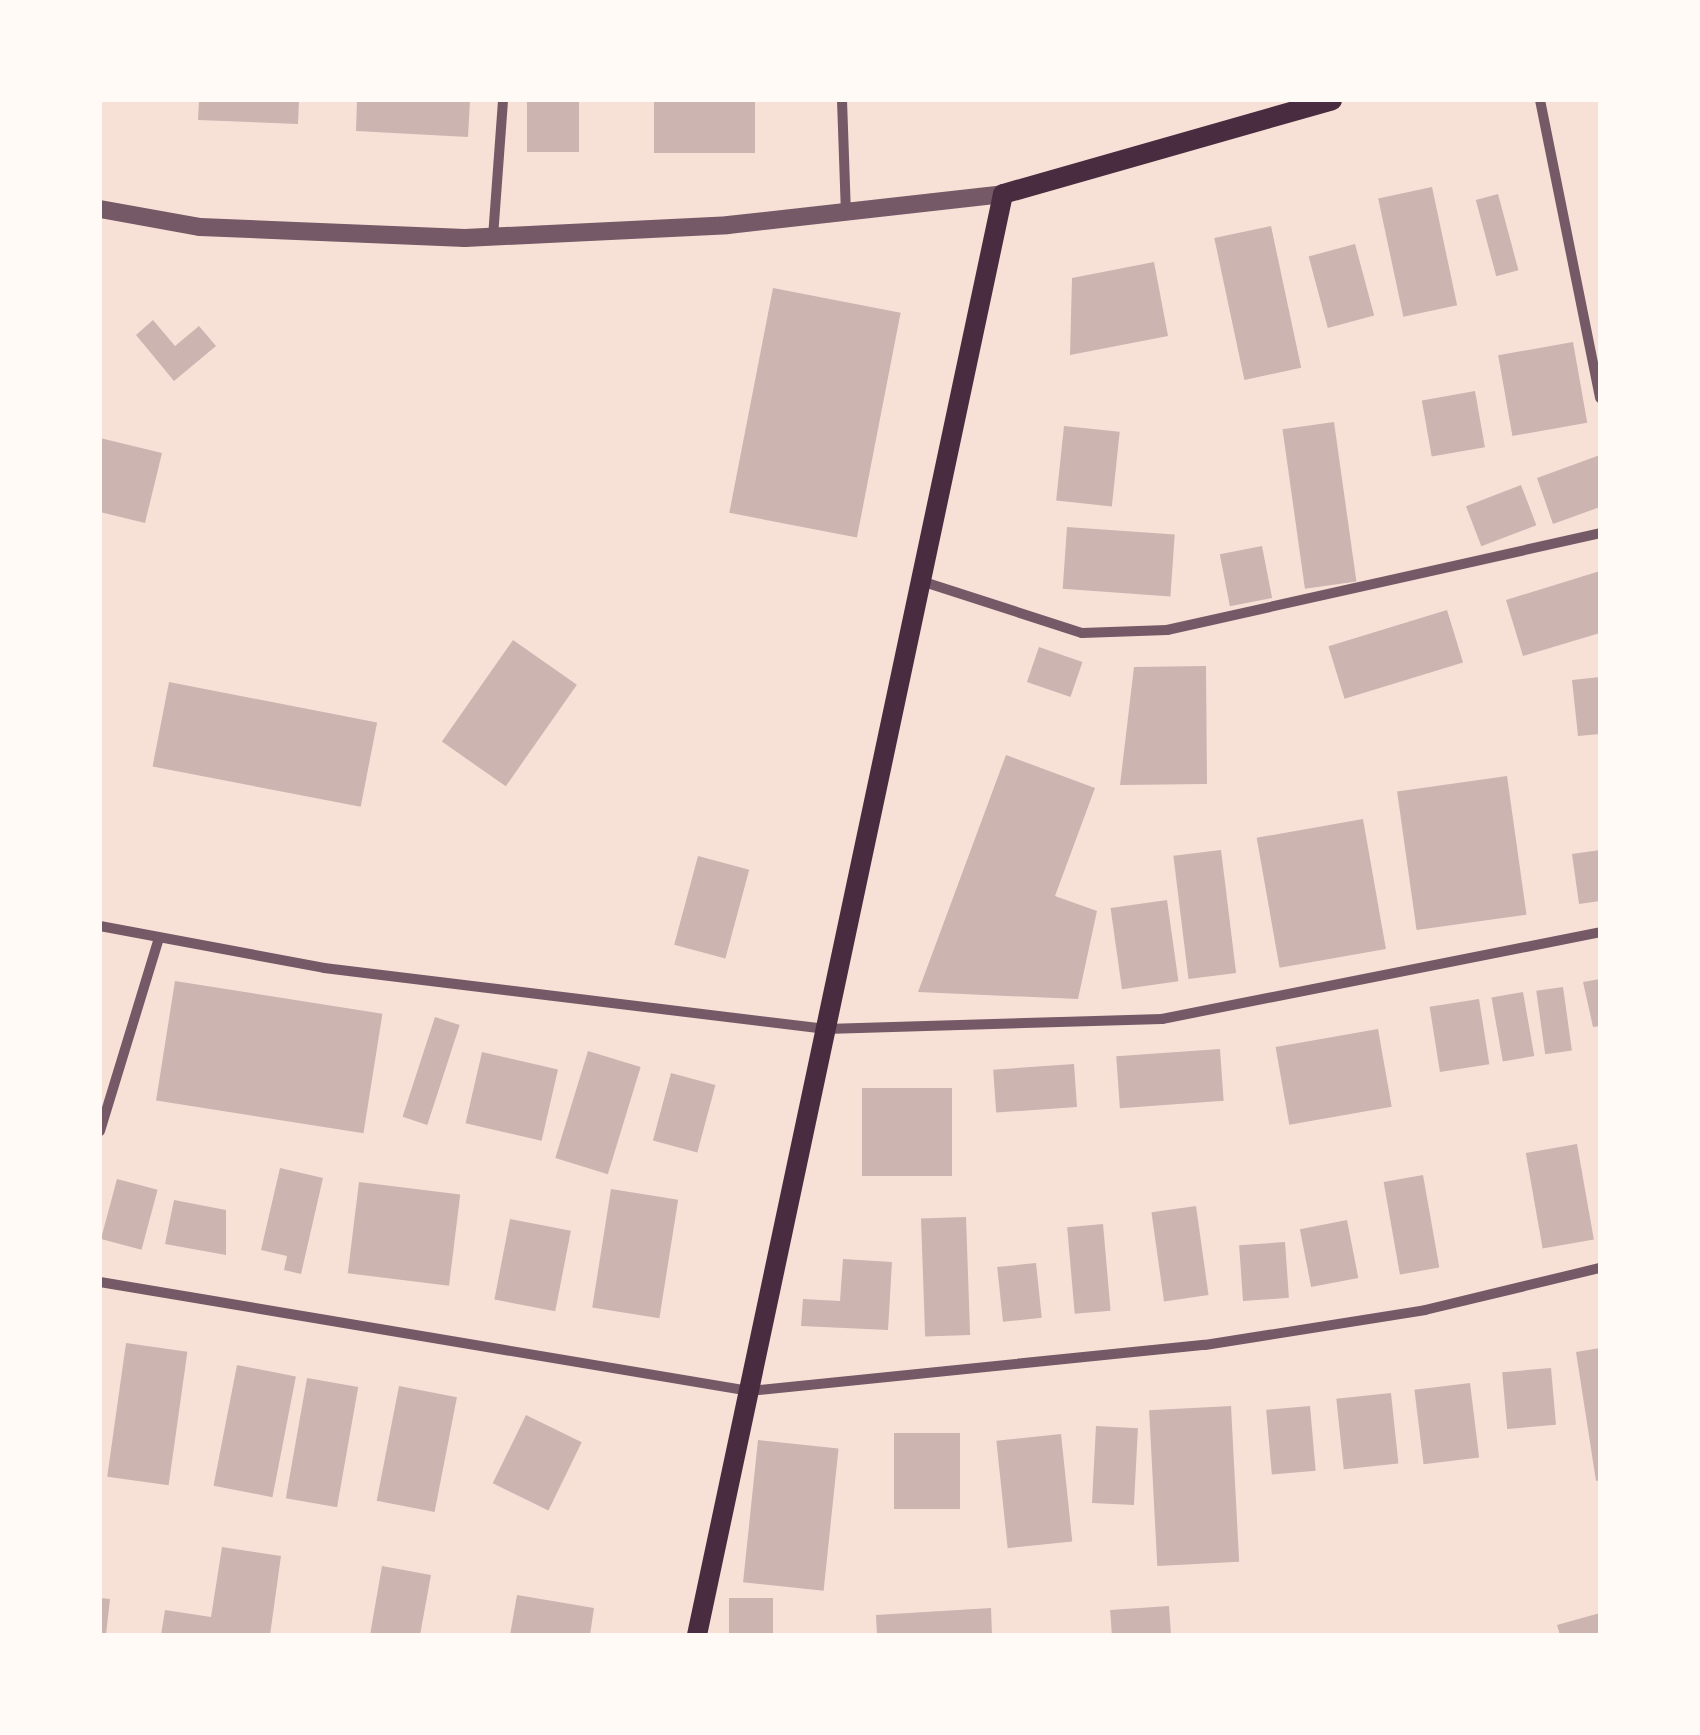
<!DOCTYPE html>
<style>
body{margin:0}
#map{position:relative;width:1700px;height:1735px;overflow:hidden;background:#f7e1d7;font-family:"Source Serif 4",serif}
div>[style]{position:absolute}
.building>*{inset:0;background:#ccb4b1;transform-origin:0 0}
.minor>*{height:10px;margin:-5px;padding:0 5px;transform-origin:5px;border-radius:5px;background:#755966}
.tertiary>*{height:18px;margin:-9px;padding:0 9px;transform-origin:9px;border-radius:9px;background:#755966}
.secondary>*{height:20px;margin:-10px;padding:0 10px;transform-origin:10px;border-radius:10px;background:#4a2c40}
span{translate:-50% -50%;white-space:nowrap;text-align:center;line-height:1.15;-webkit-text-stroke:10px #fffaf5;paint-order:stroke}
.frame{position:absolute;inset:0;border:102px solid #fffaf5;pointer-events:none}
</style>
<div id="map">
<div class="building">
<div style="clip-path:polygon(199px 100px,299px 100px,298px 124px,198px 120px)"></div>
<div style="clip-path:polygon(357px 100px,470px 100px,468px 137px,356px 131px)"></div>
<div style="left:527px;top:100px;width:52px;height:52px"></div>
<div style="left:654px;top:100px;width:101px;height:53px"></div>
<div style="left:1432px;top:187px;width:121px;height:55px;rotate:78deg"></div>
<div style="left:1498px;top:194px;width:79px;height:23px;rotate:75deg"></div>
<div style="left:1271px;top:226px;width:145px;height:58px;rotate:78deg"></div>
<div style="left:1355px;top:244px;width:74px;height:48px;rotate:75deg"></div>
<div style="clip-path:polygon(1154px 262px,1168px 336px,1070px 355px,1072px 278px)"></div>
<div style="left:773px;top:288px;width:130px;height:229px;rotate:11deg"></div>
<div style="clip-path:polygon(153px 320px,175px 346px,199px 326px,216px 346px,174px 381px,136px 335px)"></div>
<div style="left:1573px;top:342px;width:82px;height:76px;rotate:80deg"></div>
<div style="left:1475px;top:391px;width:57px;height:54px;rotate:80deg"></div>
<div style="left:1334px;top:422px;width:161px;height:52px;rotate:82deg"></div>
<div style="left:1064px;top:426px;width:56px;height:75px;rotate:6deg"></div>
<div style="clip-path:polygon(100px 438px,162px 453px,145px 523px,100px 512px)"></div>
<div style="clip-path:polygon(1600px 455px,1600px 507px,1553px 524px,1537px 478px)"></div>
<div style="left:1521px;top:485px;width:43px;height:59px;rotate:69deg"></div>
<div style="left:1067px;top:527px;width:108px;height:62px;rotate:4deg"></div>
<div style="left:1262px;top:546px;width:53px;height:43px;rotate:79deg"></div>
<div style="clip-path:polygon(1600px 571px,1600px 633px,1523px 656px,1506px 600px)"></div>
<div style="left:1447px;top:610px;width:55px;height:124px;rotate:73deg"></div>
<div style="left:513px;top:640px;width:78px;height:124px;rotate:35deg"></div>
<div style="left:1039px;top:647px;width:46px;height:37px;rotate:19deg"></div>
<div style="clip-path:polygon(1206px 666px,1207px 784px,1120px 785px,1134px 667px)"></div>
<div style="clip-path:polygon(1600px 677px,1600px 734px,1578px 736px,1572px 680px)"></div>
<div style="left:169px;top:682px;width:212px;height:86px;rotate:11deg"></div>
<div style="clip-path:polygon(1006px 755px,1095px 788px,1055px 896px,1097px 911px,1078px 999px,918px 992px)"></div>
<div style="left:1507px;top:776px;width:140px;height:111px;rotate:82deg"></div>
<div style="left:1363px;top:819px;width:132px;height:108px;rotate:80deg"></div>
<div style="left:1221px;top:850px;width:124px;height:48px;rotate:83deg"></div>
<div style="clip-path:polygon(1600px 850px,1600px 901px,1579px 904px,1572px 854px)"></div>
<div style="left:698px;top:856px;width:53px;height:92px;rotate:15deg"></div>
<div style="left:1167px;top:900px;width:82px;height:57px;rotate:82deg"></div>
<div style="clip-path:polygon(1600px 979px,1600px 1026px,1593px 1027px,1583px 982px)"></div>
<div style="left:175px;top:981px;width:210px;height:121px;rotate:9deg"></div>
<div style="left:1563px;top:987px;width:64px;height:27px;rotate:82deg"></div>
<div style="left:1523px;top:992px;width:65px;height:32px;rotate:80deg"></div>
<div style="left:1479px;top:999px;width:66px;height:50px;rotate:81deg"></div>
<div style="left:435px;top:1017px;width:26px;height:105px;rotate:18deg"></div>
<div style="left:1378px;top:1029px;width:79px;height:104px;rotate:80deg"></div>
<div style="left:1220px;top:1049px;width:52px;height:104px;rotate:86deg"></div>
<div style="left:588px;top:1051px;width:55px;height:112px;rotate:17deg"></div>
<div style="left:482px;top:1052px;width:78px;height:73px;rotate:13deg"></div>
<div style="left:1074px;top:1064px;width:43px;height:81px;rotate:86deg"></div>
<div style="left:671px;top:1073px;width:46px;height:70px;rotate:15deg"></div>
<div style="left:862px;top:1088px;width:90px;height:88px"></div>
<div style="left:1577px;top:1144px;width:97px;height:52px;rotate:80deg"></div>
<div style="clip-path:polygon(280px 1168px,323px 1178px,301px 1274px,284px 1270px,287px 1256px,261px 1250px)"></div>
<div style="left:1423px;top:1175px;width:94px;height:40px;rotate:80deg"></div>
<div style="left:117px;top:1179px;width:42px;height:62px;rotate:15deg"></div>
<div style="left:359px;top:1182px;width:102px;height:92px;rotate:7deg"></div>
<div style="left:611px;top:1189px;width:68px;height:120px;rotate:9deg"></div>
<div style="clip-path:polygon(174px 1200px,226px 1210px,226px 1255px,165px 1244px)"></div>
<div style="left:1196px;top:1206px;width:90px;height:45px;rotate:82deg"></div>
<div style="left:966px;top:1217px;width:118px;height:45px;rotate:88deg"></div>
<div style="left:510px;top:1219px;width:62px;height:82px;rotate:11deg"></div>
<div style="left:1347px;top:1220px;width:59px;height:48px;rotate:79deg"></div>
<div style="left:1103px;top:1224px;width:87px;height:36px;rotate:85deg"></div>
<div style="left:1285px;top:1242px;width:56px;height:46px;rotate:86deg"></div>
<div style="clip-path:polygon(843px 1259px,892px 1262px,888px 1330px,801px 1326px,803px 1299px,840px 1301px)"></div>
<div style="left:1036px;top:1263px;width:55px;height:39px;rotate:84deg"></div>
<div style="left:126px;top:1343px;width:62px;height:135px;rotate:8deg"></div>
<div style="clip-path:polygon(1600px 1348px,1600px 1480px,1596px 1481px,1576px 1352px)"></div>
<div style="left:237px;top:1365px;width:60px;height:123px;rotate:11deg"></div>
<div style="left:1551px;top:1368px;width:57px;height:49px;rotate:85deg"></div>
<div style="left:307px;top:1378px;width:52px;height:122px;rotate:10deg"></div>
<div style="left:1470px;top:1383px;width:75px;height:56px;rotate:83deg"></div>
<div style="left:399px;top:1386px;width:59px;height:117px;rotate:11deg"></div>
<div style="left:1391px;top:1393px;width:71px;height:55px;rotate:84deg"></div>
<div style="left:1231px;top:1406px;width:156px;height:82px;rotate:87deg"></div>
<div style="left:1310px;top:1406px;width:65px;height:44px;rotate:85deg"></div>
<div style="left:526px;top:1415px;width:62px;height:76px;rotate:26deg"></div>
<div style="left:1096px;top:1426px;width:42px;height:77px;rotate:3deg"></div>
<div style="left:894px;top:1433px;width:66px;height:76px"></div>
<div style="left:1061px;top:1434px;width:108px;height:65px;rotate:84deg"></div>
<div style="left:758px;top:1440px;width:81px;height:143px;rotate:6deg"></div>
<div style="clip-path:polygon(222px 1547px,281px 1556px,270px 1635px,161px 1635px,165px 1610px,211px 1617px)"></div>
<div style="clip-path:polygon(382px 1566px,431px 1575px,420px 1635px,370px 1635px)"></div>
<div style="clip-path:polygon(517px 1595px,594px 1608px,590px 1635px,510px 1635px)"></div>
<div style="clip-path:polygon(100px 1598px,110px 1599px,106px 1635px,100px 1635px)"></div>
<div style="left:729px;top:1598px;width:44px;height:37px"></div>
<div style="left:1169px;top:1606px;width:29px;height:59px;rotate:86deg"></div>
<div style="clip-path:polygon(991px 1608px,992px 1635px,877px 1635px,876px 1615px)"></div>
<div style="clip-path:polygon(1600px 1613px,1600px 1635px,1560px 1635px,1557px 1625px)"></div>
</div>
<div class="minor">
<div style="left:842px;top:100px;width:112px;rotate:88deg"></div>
<div style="left:1540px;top:100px;width:304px;rotate:78.6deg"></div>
<div style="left:493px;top:237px;width:137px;rotate:-85.8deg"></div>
<div style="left:921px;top:581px;width:169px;rotate:17.9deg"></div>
<div style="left:1082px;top:633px;width:85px;rotate:-2deg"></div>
<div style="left:1167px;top:630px;width:444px;rotate:-12.6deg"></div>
<div style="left:100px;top:926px;width:228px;rotate:10.6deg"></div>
<div style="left:324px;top:968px;width:506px;rotate:6.93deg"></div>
<div style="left:826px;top:1029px;width:336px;rotate:-1.7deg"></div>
<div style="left:1162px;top:1019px;width:447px;rotate:-11.2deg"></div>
<div style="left:100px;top:1131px;width:202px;rotate:-73deg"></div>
<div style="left:100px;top:1282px;width:658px;rotate:9.53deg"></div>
<div style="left:749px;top:1391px;width:458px;rotate:-5.8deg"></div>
<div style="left:1205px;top:1345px;width:223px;rotate:-9deg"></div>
<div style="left:1425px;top:1310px;width:180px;rotate:-13.5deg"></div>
</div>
<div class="tertiary">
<div style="left:100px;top:209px;width:102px;rotate:10.2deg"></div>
<div style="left:200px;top:227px;width:265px;rotate:2.4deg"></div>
<div style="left:465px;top:238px;width:263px;rotate:-2.8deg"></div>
<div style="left:728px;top:225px;width:277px;rotate:-6.4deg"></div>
</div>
<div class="secondary">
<div style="left:697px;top:1635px;width:1473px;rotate:-78.01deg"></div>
<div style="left:1003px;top:194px;width:342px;rotate:-15.9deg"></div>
</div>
<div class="frame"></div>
</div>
